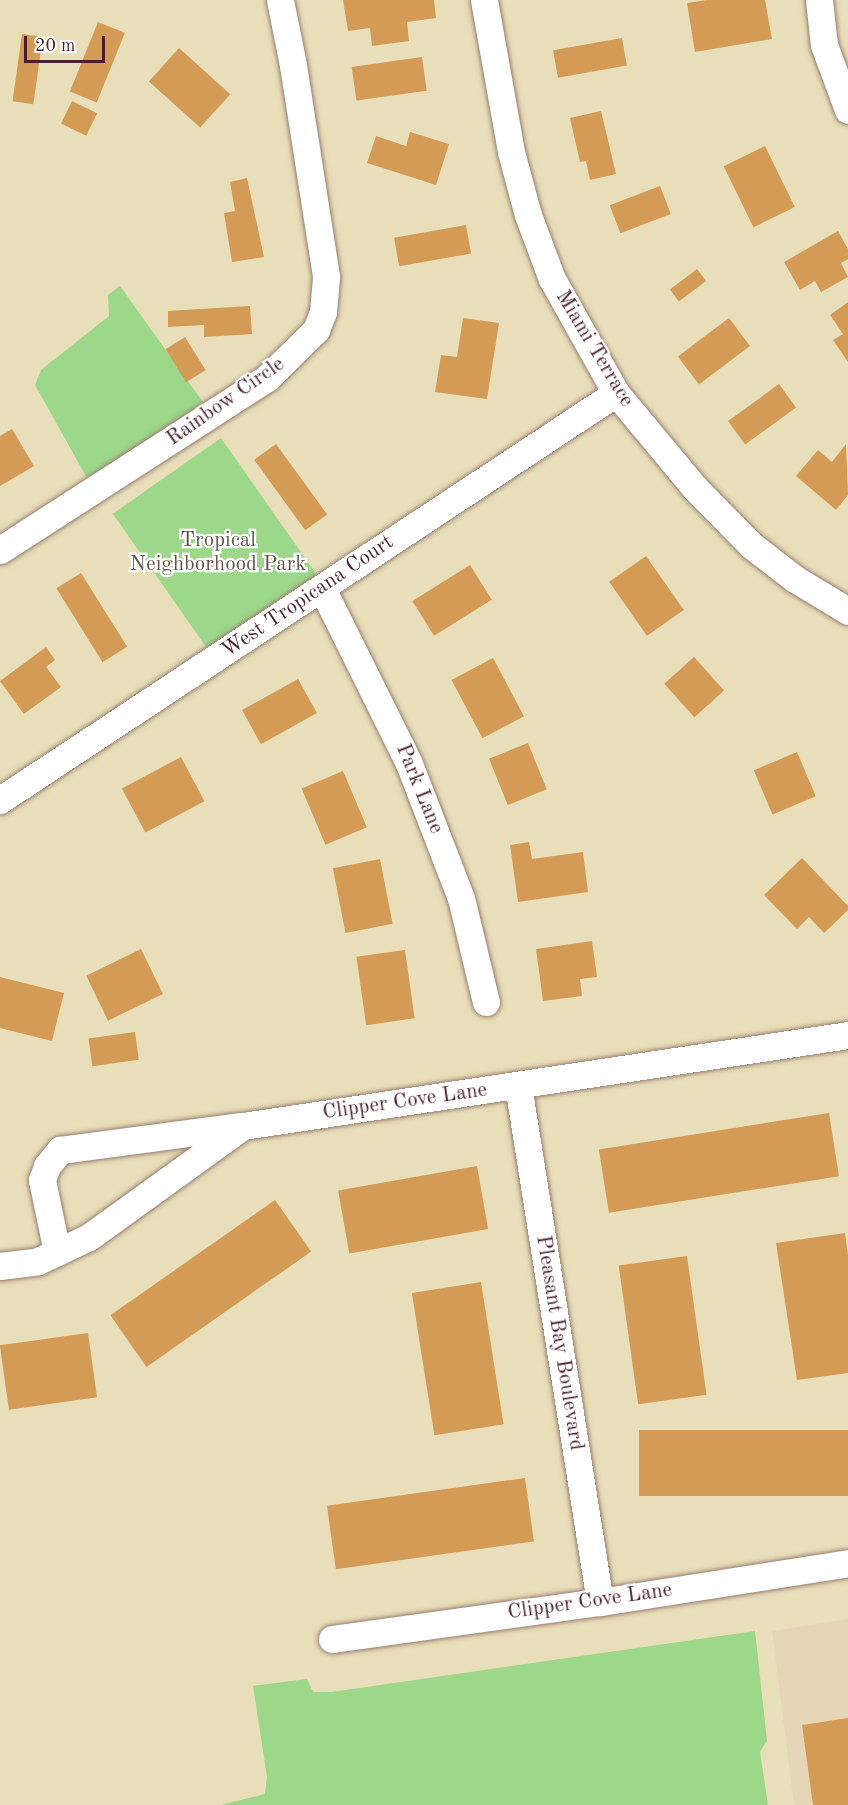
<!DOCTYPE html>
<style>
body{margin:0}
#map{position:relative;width:848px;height:1805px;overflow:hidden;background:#e8deb9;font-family:"Old Standard TT",serif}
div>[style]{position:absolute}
.built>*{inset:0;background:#e7d5b7}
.green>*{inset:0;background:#9dd78a;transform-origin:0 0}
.building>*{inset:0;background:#d49b56;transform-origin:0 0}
.roads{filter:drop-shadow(0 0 2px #997e72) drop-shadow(0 0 2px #997e72)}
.minor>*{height:27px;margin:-13.5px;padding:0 13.5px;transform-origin:13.5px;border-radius:13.5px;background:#fff}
span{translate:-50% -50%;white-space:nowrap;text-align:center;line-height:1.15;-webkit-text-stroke:4.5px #fff;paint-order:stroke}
.street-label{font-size:21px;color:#4a1f2b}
.park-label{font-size:21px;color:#635648}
.scale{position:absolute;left:24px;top:36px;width:81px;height:27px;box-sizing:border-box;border:3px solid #4a1f2b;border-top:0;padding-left:8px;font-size:18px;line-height:21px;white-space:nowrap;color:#4a1f2b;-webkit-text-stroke:4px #fff;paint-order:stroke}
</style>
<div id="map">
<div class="built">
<div style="clip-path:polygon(848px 1619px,848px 1805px,794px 1805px,772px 1631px)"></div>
</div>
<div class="green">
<div style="clip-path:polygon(120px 286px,205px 405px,87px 478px,35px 385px,41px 370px,109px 316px,108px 295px)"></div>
<div style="left:221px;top:438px;width:169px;height:132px;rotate:55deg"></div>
<div style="clip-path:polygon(755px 1631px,767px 1741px,760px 1752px,768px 1805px,221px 1805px,265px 1794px,267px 1777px,253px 1686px,307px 1679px,313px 1692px,332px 1692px)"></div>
</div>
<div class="building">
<div style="clip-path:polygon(343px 0,434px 0,436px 18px,407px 22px,409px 41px,372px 46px,370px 28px,348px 31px)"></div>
<div style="clip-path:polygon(707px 0,765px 0,772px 39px,695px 52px,687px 3px)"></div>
<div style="left:98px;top:22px;width:29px;height:75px;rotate:22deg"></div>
<div style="left:22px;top:34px;width:21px;height:68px;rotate:8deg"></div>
<div style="left:622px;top:38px;width:28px;height:70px;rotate:80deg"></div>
<div style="left:179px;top:48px;width:69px;height:45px;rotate:42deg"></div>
<div style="left:422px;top:57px;width:34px;height:71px;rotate:82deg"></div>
<div style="left:72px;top:101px;width:28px;height:25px;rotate:26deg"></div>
<div style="clip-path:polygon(601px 111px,616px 174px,590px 180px,586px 161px,580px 162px,570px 118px)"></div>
<div style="clip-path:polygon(410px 132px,449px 144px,436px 185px,367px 163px,376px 136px,406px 146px)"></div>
<div style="left:765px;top:146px;width:68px;height:46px;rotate:64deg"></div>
<div style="clip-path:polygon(247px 178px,264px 257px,232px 262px,224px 213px,235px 211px,230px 182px)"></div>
<div style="left:660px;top:186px;width:30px;height:54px;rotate:69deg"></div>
<div style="left:466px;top:225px;width:29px;height:73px;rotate:80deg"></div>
<div style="clip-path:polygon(838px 231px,848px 249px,848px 259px,841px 263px,848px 277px,821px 292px,815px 281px,800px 290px,784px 262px)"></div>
<div style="left:697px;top:269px;width:15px;height:34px;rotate:53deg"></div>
<div style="clip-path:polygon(848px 302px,848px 362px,833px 340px,843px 334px,830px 315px)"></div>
<div style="clip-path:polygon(250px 306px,252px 334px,204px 337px,204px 325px,168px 327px,168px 311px)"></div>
<div style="clip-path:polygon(463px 318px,499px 323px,487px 399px,435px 392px,441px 355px,457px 357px)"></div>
<div style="left:729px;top:318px;width:35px;height:64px;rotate:53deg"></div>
<div style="left:185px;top:337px;width:39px;height:23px;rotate:58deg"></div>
<div style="left:779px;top:384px;width:29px;height:63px;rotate:54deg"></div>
<div style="clip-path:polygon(12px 429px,34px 466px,0 486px,0 436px)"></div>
<div style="left:276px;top:444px;width:87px;height:27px;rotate:54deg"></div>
<div style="clip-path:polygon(846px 444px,848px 495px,836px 510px,796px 476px,818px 450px,832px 462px)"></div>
<div style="left:646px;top:556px;width:66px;height:45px;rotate:55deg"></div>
<div style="left:470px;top:565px;width:41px;height:68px;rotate:58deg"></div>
<div style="left:81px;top:573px;width:87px;height:29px;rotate:58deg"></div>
<div style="clip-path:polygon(46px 647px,55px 660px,46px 667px,61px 687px,24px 714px,0 681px)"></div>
<div style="left:694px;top:657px;width:45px;height:40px;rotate:48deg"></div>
<div style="left:493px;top:658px;width:66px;height:47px;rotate:62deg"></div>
<div style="left:298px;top:679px;width:39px;height:64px;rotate:61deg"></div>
<div style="left:528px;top:743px;width:50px;height:42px;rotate:68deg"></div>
<div style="left:797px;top:752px;width:48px;height:47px;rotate:67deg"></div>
<div style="left:181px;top:757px;width:50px;height:67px;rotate:62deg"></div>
<div style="left:343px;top:771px;width:61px;height:45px;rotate:67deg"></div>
<div style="clip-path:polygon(529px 842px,532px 859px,583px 852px,588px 892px,518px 902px,510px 845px)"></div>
<div style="clip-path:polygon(802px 858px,848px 906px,848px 910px,824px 933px,809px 917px,797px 929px,764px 895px)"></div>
<div style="left:380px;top:859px;width:66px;height:48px;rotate:79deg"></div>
<div style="clip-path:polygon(592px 941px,597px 977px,580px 979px,582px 996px,543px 1001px,536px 949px)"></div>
<div style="left:141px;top:949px;width:50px;height:61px;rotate:64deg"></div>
<div style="left:405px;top:950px;width:69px;height:49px;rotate:82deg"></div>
<div style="clip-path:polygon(0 977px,64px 993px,52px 1041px,0 1028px)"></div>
<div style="left:135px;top:1032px;width:28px;height:47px;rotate:82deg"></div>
<div style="left:829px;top:1113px;width:64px;height:233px;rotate:81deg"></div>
<div style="left:477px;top:1166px;width:64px;height:141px;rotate:80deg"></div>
<div style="left:275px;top:1200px;width:63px;height:201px;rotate:55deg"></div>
<div style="clip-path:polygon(845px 1233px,848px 1256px,848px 1373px,797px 1380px,776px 1243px)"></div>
<div style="left:687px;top:1256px;width:140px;height:69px;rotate:82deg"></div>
<div style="left:481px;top:1282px;width:144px;height:70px;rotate:81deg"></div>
<div style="left:88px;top:1333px;width:65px;height:89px;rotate:82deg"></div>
<div style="left:848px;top:1430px;width:66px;height:209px;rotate:90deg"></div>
<div style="left:525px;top:1478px;width:64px;height:200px;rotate:82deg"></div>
<div style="clip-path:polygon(848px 1718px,848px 1805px,813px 1805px,802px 1725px)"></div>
</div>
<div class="roads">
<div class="minor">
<div style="left:484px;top:0;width:154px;rotate:79.9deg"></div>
<div style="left:511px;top:152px;width:65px;rotate:74.9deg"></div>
<div style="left:528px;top:215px;width:68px;rotate:69.4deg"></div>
<div style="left:552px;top:279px;width:131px;rotate:60.7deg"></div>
<div style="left:616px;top:393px;width:124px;rotate:50.3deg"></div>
<div style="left:695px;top:488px;width:80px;rotate:45.5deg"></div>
<div style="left:751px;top:545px;width:56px;rotate:37.7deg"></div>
<div style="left:795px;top:579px;width:62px;rotate:31.1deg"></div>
<div style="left:819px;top:0;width:45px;rotate:83.7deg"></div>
<div style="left:824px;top:45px;width:69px;rotate:69.7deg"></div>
<div style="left:0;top:550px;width:318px;rotate:-32.8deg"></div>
<div style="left:267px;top:378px;width:69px;rotate:-44.4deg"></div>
<div style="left:316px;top:330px;width:19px;rotate:-69deg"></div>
<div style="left:323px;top:312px;width:36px;rotate:-85deg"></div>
<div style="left:326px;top:276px;width:214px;rotate:-98.9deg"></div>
<div style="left:293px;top:65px;width:66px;rotate:-101.3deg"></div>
<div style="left:322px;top:588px;width:193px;rotate:63.6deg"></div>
<div style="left:408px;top:761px;width:147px;rotate:68.9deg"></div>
<div style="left:461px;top:898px;width:107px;rotate:76.5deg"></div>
<div style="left:0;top:800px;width:738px;rotate:-33.45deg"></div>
<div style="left:518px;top:1085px;width:523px;rotate:80.99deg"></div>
<div style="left:57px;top:1252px;width:74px;rotate:-101.8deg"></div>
<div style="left:42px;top:1180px;width:15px;rotate:-70deg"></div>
<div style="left:47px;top:1166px;width:21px;rotate:-51deg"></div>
<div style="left:60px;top:1150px;width:181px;rotate:-7.6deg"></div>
<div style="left:0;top:1266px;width:38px;rotate:-7deg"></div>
<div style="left:38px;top:1261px;width:56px;rotate:-25.2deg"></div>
<div style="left:89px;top:1237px;width:190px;rotate:-35.8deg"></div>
<div style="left:243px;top:1126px;width:612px;rotate:-8.55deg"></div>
<div style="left:332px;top:1639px;width:271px;rotate:-7.9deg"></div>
<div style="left:600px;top:1602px;width:251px;rotate:-8.9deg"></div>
</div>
</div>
<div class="street-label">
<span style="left:594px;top:349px;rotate:59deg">Miami Terrace</span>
<span style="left:226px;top:402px;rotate:-35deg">Rainbow Circle</span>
<span style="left:308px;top:597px;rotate:-34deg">West Tropicana Court</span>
<span style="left:419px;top:789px;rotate:68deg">Park Lane</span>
<span style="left:405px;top:1102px;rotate:-8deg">Clipper Cove Lane</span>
<span style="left:559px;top:1343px;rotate:81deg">Pleasant Bay Boulevard</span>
<span style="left:590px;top:1602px;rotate:-8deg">Clipper Cove Lane</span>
</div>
<div class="park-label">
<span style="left:218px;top:553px">Tropical<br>Neighborhood Park</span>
</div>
<div class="scale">20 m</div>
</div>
